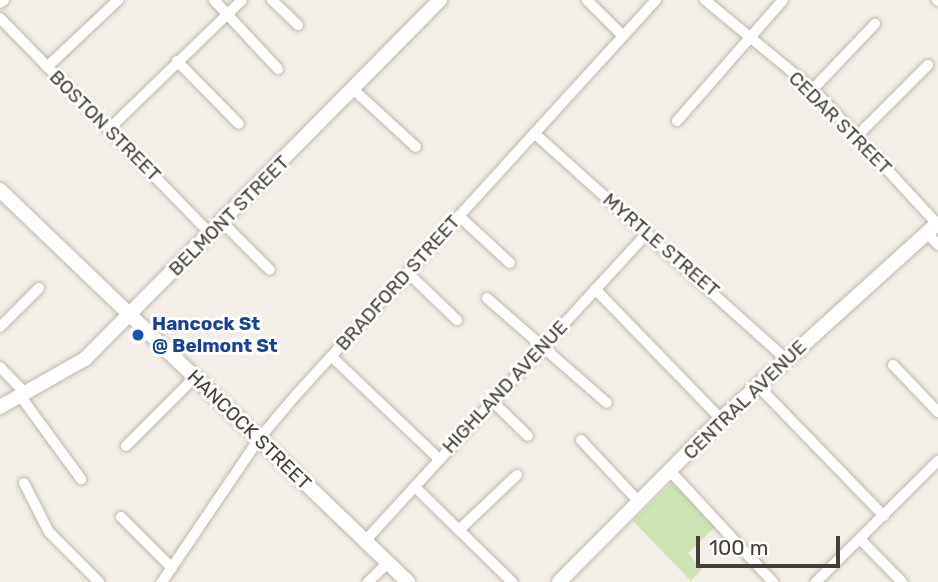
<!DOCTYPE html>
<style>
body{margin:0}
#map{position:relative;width:938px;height:582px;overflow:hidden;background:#f3efe8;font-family:Rubik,sans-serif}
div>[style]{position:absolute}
.green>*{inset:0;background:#cee4b4}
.roads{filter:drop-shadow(0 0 2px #bdb7ab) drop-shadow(0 0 2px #bdb7ab)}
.minor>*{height:10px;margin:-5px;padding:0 5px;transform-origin:5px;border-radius:5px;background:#fff}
.tertiary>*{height:14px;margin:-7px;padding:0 7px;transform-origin:7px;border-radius:7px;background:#fff}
.dots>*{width:19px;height:19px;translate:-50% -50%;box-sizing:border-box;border:4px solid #fff;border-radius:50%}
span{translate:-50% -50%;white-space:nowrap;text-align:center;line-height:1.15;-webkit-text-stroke:6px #fff;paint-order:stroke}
.street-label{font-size:19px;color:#454037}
.transit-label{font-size:19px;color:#164399;font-weight:700}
.left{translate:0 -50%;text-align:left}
.scale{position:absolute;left:696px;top:536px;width:144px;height:32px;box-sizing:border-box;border:4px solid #454037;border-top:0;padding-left:9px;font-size:21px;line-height:24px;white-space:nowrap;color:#454037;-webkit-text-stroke:5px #fff;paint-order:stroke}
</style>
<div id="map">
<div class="green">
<div style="clip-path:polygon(672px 483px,715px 527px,688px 553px,702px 569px,691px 581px,633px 521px)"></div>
</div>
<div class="roads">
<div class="minor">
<div style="left:214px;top:0;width:94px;rotate:47.2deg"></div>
<div style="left:272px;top:0;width:36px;rotate:44deg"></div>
<div style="left:587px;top:0;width:49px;rotate:45deg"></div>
<div style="left:705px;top:0;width:140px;rotate:39.5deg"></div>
<div style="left:813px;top:89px;width:183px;rotate:47.4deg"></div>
<div style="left:937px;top:0;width:1px;rotate:45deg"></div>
<div style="left:0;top:3px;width:5px;rotate:-37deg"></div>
<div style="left:0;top:18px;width:302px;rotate:45.7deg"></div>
<div style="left:177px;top:61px;width:88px;rotate:45.5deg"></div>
<div style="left:47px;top:67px;width:98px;rotate:-43.3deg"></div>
<div style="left:813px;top:89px;width:90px;rotate:-46.4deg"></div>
<div style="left:354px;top:90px;width:84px;rotate:42.6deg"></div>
<div style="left:677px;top:121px;width:161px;rotate:-48.8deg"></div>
<div style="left:109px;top:129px;width:185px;rotate:-44.1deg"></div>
<div style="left:534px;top:133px;width:338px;rotate:41.9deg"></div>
<div style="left:856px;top:137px;width:102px;rotate:-45deg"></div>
<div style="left:459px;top:216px;width:69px;rotate:42.7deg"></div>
<div style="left:223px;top:223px;width:66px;rotate:45deg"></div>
<div style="left:927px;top:233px;width:16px;rotate:47deg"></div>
<div style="left:408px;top:273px;width:68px;rotate:43.8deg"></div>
<div style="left:595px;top:289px;width:181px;rotate:45.9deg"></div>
<div style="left:487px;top:298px;width:159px;rotate:41.2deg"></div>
<div style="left:0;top:327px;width:55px;rotate:-45deg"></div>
<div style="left:332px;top:357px;width:148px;rotate:43.6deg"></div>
<div style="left:893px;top:365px;width:65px;rotate:46.2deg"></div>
<div style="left:0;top:367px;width:37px;rotate:46deg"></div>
<div style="left:758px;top:386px;width:181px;rotate:45.9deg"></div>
<div style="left:21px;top:397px;width:102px;rotate:53.8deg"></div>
<div style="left:492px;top:401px;width:50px;rotate:44.2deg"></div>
<div style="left:581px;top:440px;width:86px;rotate:46.9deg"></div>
<div style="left:126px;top:446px;width:96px;rotate:-45deg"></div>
<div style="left:672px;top:473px;width:149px;rotate:47.2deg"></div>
<div style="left:24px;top:483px;width:55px;rotate:63deg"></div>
<div style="left:49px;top:532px;width:71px;rotate:45deg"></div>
<div style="left:415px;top:487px;width:136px;rotate:44.4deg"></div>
<div style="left:121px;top:517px;width:72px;rotate:45deg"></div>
<div style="left:459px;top:530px;width:80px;rotate:-43.5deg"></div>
<div style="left:860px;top:539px;width:60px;rotate:45.7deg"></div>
<div style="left:365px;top:541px;width:418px;rotate:-47.5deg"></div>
<div style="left:162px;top:582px;width:171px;rotate:-55.9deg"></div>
<div style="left:258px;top:440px;width:57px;rotate:-49.9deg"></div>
<div style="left:295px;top:396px;width:536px;rotate:-47.65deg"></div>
<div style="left:368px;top:582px;width:28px;rotate:-44deg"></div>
<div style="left:816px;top:582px;width:172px;rotate:-44.8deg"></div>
</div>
<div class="tertiary">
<div style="left:0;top:190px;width:566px;rotate:43.85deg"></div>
<div style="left:0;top:407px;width:98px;rotate:-29.5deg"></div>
<div style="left:85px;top:359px;width:505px;rotate:-45.32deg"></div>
<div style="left:559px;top:582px;width:230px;rotate:-45.2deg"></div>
<div style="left:721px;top:419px;width:292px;rotate:-42.1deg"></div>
</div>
</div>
<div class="dots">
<div style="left:138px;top:335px;background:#1a4fb4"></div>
</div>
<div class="street-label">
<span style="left:840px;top:123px;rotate:45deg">CEDAR STREET</span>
<span style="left:105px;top:126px;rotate:45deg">BOSTON STREET</span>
<span style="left:229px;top:216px;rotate:-45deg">BELMONT STREET</span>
<span style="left:661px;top:245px;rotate:41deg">MYRTLE STREET</span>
<span style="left:398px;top:283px;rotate:-48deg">BRADFORD STREET</span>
<span style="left:505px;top:387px;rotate:-47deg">HIGHLAND AVENUE</span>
<span style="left:745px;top:400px;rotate:-44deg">CENTRAL AVENUE</span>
<span style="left:249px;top:430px;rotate:44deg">HANCOCK STREET</span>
</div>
<div class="transit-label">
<span class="left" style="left:152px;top:335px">Hancock St<br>@ Belmont St</span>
</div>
<div class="scale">100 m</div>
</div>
